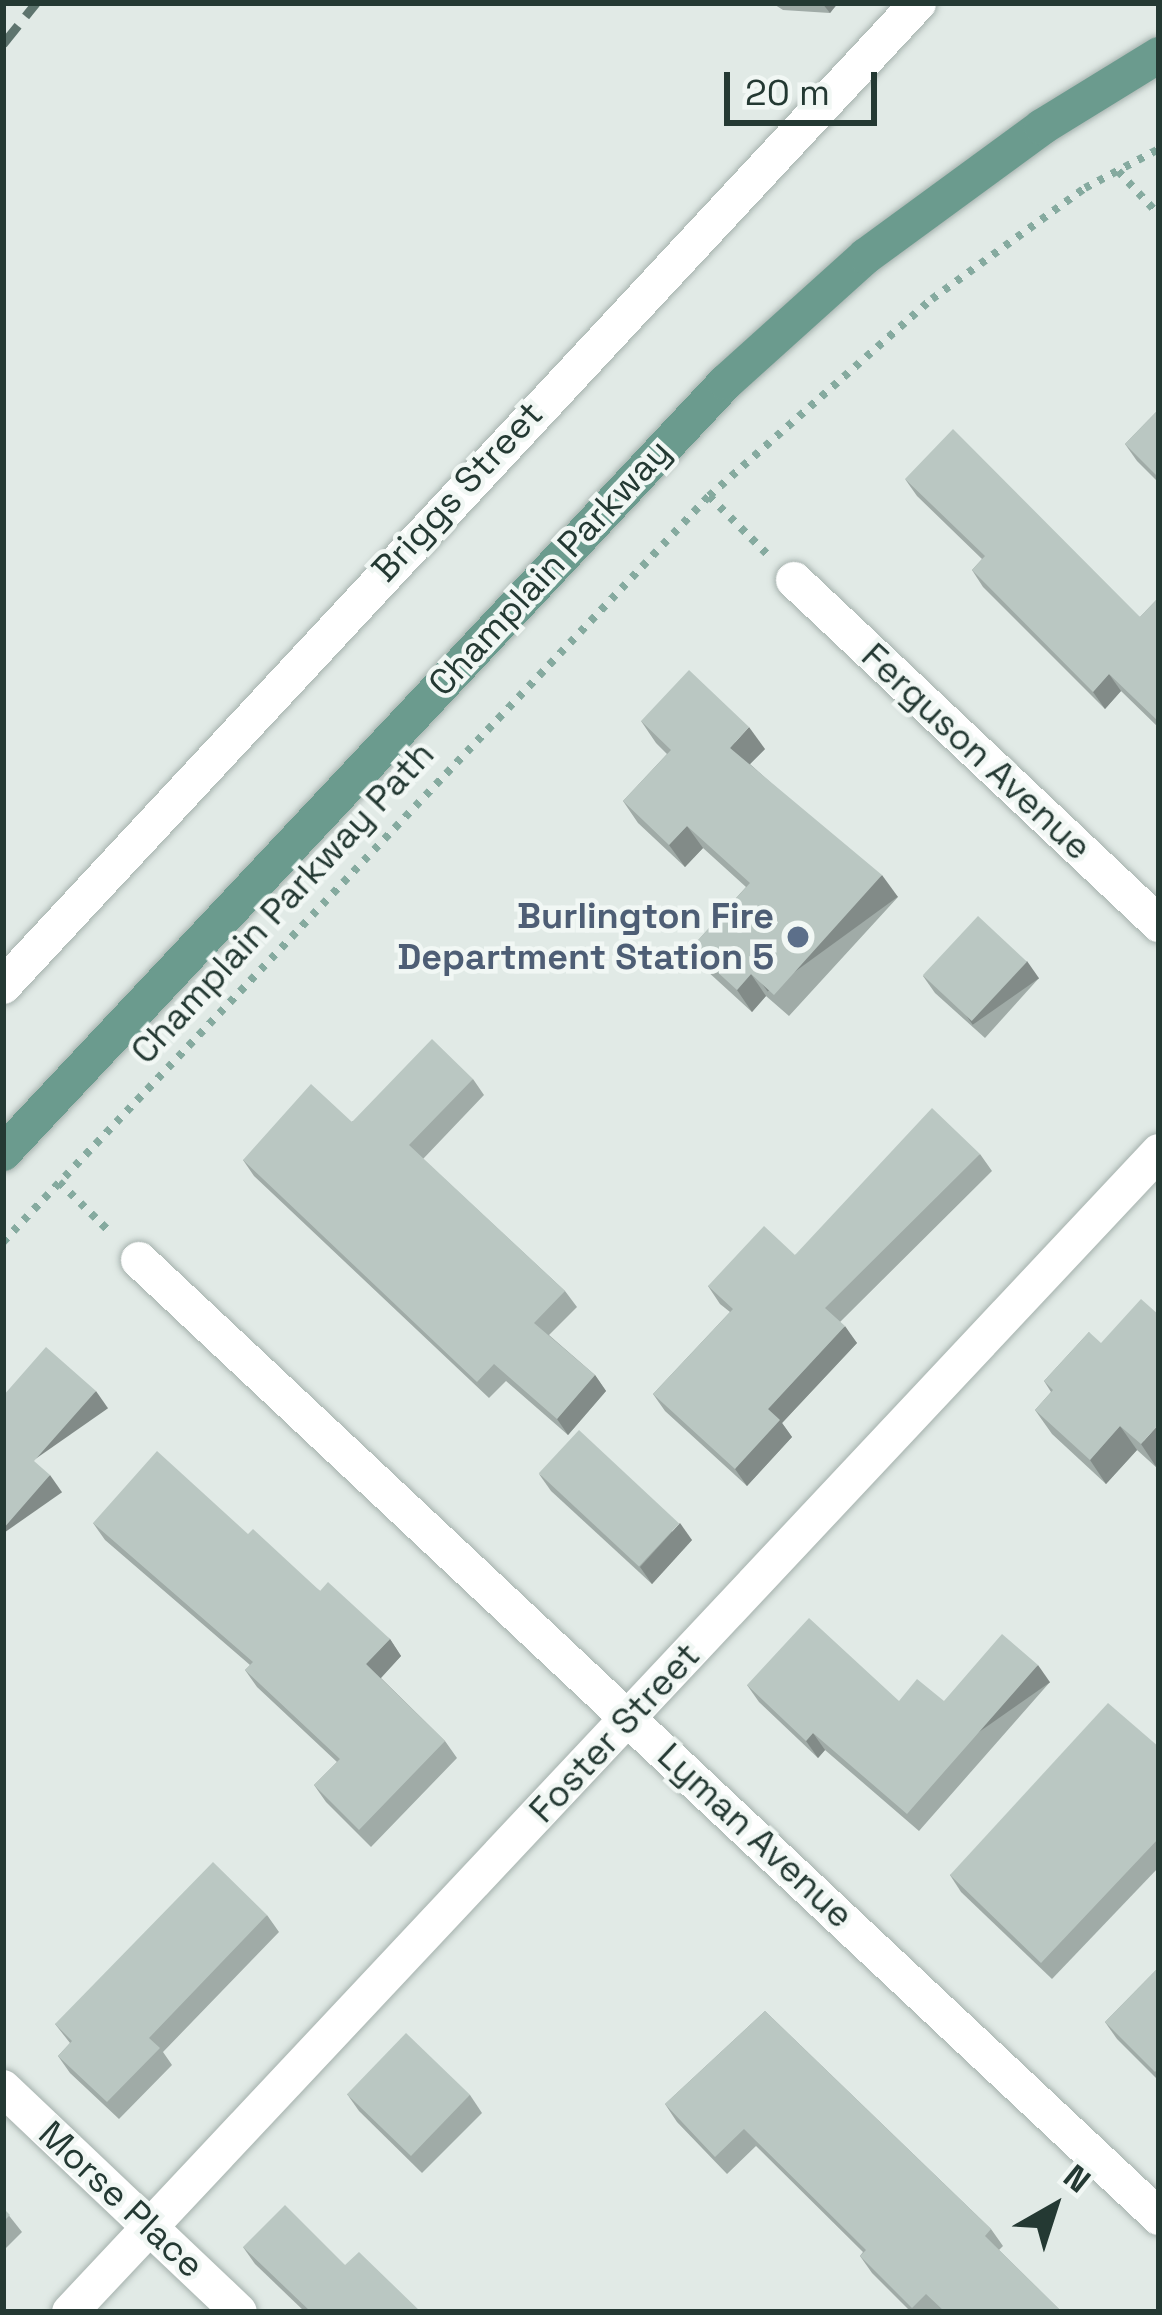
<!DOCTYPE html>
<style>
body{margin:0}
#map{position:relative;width:1162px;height:2315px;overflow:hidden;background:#e1eae6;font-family:"Space Grotesk",sans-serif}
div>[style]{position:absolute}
.path>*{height:8px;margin-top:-4px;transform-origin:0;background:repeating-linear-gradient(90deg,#85aa9f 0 6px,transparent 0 15px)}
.roads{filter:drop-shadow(0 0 3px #a5b1ad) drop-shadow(0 0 3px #a5b1ad)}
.minor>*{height:36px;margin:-18px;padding:0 18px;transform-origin:18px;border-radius:18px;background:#fff}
.primary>*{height:36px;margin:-18px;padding:0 18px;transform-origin:18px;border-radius:18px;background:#6b9b8e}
.rail>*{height:9px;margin-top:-4.5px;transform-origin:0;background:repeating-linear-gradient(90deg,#5e746e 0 24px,transparent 0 36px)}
.wall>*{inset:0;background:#a0aba7}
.shaded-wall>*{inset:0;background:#828b88;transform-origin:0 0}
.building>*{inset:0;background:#bac7c2;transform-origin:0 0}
.dots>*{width:33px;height:33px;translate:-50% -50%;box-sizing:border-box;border:6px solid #f1f7f4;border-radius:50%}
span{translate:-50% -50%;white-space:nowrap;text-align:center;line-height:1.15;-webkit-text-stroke:9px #f1f7f4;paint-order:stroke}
.street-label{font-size:36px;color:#243933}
.service-label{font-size:36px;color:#4e5e75;font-weight:700}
.right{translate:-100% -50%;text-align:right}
.frame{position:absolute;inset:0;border:6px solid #243933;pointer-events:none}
.north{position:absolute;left:994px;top:2147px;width:120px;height:120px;-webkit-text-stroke:9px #f1f7f4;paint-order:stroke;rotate:39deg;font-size:33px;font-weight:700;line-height:48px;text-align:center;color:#243933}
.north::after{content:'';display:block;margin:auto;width:42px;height:54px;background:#243933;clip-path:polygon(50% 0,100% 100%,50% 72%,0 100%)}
.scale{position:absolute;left:724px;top:72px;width:153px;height:54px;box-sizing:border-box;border:6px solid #243933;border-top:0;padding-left:15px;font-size:36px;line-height:42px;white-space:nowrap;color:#243933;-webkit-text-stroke:9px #f1f7f4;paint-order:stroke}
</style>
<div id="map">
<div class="path">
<div style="left:1118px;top:171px;width:60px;rotate:47deg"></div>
<div style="left:709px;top:496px;width:82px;rotate:45deg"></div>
<div style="left:59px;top:1182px;width:74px;rotate:44.5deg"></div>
<div style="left:3px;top:1242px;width:1027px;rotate:-46.58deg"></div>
<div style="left:709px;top:496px;width:298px;rotate:-41.5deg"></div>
<div style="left:932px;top:299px;width:189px;rotate:-36deg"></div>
<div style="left:1085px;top:188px;width:84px;rotate:-27.8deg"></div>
</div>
<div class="roads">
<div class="minor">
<div style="left:794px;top:580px;width:502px;rotate:43.3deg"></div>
<div style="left:3px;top:986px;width:1343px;rotate:-47.05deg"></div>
<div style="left:139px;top:1260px;width:1399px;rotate:43.17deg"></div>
<div style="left:3px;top:2088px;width:325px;rotate:43.5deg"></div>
<div style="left:70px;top:2312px;width:1591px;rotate:-46.81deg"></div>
</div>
<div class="primary">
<div style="left:3px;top:1153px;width:1057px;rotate:-46.84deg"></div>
<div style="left:726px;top:382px;width:188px;rotate:-42deg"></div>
<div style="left:866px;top:256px;width:218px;rotate:-36.2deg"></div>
<div style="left:1042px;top:127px;width:137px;rotate:-31.6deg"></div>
</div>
</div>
<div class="rail">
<div style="left:3px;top:44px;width:53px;rotate:-51.2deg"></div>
</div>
<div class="wall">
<div style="clip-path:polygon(772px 3px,838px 3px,830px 13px,783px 10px)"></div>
<div style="clip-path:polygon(1159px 409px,1159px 483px,1137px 461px,1125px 444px)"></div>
<div style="clip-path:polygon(905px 479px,1140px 617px,1159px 597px,1159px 728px,1121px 691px,1105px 709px,983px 587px,972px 570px,982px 559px,917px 496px)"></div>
<div style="clip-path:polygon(641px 721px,765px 749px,750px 764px,898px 897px,789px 1016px,766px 996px,752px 1012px,706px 970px,691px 948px,746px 887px,703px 848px,685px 867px,638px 823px,623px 801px,667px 754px,656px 743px)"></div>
<div style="clip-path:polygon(923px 976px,1039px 978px,985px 1038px,935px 993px)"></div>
<div style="clip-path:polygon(473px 1079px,484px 1095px,423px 1159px,565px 1291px,577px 1307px,549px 1335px,595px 1375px,606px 1391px,568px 1435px,506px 1381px,489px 1398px,254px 1176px,243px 1160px)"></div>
<div style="clip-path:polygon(980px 1154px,992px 1171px,840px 1322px,857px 1343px,782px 1423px,792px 1437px,747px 1486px,665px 1411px,653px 1394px,730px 1312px,720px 1304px,708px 1286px,795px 1255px)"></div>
<div style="clip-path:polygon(1089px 1332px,1157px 1468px,1137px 1450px,1106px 1484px,1052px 1434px,1035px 1410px,1051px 1392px,1044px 1381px)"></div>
<div style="clip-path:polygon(539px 1474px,692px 1540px,652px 1584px,551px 1491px)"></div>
<div style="clip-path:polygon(93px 1523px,248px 1534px,320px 1591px,390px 1639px,401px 1656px,381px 1678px,445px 1741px,457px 1758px,371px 1847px,326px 1802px,314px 1785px,337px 1762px,257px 1687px,245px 1670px,250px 1665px,105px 1540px)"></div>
<div style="clip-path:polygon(1050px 1682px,919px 1831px,825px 1750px,818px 1758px,759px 1702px,747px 1685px,899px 1701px,944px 1701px)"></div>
<div style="clip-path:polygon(1159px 1747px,1159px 1867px,1052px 1979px,961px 1892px,950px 1875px)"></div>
<div style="clip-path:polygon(267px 1915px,279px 1932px,163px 2052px,172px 2065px,119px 2119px,70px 2073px,58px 2056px,70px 2043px,55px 2024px)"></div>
<div style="clip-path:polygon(1159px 1967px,1159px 2081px,1117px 2039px,1105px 2022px)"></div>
<div style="clip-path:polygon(765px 2011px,991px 2229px,1003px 2246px,999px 2250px,1062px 2312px,911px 2312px,872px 2273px,860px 2256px,863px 2252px,756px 2146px,727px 2174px,677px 2122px,665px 2104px)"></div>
<div style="clip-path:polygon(347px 2094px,470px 2095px,482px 2113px,422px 2173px,359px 2111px)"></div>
<div style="clip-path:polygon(3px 2208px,22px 2232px,3px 2251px)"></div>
<div style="clip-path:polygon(243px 2247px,345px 2265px,421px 2312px,305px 2312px,255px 2264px)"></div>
</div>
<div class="shaded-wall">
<div style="clip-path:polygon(822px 3px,838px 3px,830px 13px)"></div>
<div style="clip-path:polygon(1109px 674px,1121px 691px,1105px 709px,1093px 692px)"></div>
<div style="clip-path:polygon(749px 727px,765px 749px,745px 769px,730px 748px)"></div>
<div style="clip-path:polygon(687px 826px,703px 848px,685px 867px,669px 845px)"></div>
<div style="left:882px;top:875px;width:27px;height:161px;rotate:54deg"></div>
<div style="left:1027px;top:961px;width:21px;height:81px;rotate:55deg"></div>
<div style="clip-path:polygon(751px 974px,766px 996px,752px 1012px,737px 990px)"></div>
<div style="clip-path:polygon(845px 1326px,857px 1343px,782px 1423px,792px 1437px,747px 1486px,735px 1469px,768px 1409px)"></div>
<div style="clip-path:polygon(595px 1375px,606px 1391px,568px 1435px,557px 1419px)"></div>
<div style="left:96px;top:1391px;width:21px;height:94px;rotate:55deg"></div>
<div style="clip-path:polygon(1159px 1424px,1159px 1466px,1157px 1468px,1141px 1444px)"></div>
<div style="clip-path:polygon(1120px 1426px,1137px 1450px,1106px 1484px,1090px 1460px)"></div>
<div style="left:50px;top:1475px;width:21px;height:72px;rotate:55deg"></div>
<div style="clip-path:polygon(680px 1523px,692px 1540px,652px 1584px,640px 1567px)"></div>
<div style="clip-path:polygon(390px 1639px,401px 1656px,378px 1681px,366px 1664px)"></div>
<div style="left:1038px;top:1665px;width:21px;height:198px;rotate:55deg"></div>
<div style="clip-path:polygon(813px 1733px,825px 1750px,818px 1758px,806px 1741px)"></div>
</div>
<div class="building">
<div style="clip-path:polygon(1159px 409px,1159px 478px,1125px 444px)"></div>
<div style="clip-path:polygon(953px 429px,1140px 617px,1159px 597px,1159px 722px,1109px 674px,1093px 692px,972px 570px,985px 556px,905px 479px)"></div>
<div style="clip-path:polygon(689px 670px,749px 727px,730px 748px,882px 875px,774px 995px,751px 974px,737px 990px,691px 948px,750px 883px,687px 826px,669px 845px,623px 801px,671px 750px,641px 721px)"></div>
<div style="left:978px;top:916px;width:67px;height:81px;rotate:43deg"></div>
<div style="clip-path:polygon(432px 1039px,473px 1079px,409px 1145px,565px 1291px,534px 1323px,595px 1375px,557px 1419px,494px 1364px,477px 1382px,243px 1160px,311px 1084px,352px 1122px)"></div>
<div style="clip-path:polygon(932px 1108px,980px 1154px,825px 1308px,845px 1326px,768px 1409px,780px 1420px,735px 1469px,653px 1394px,733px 1309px,708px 1286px,764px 1226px,795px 1255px)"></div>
<div style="clip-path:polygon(1141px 1299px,1159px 1315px,1159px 1386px,1156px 1389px,1159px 1391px,1159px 1424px,1141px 1444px,1120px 1426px,1090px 1460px,1035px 1410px,1053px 1390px,1044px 1381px,1089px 1332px,1101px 1343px)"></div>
<div style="clip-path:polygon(46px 1347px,96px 1391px,34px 1461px,50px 1475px,3px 1529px,3px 1396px)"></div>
<div style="left:579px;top:1430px;width:137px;height:59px;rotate:43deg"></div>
<div style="clip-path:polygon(157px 1451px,248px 1534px,253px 1529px,320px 1591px,328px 1582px,390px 1639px,366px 1664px,445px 1741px,359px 1830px,314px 1785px,340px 1759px,245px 1670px,253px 1662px,93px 1523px)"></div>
<div style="clip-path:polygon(809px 1618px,899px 1701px,917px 1679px,944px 1701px,1002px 1634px,1038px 1665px,907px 1814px,813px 1733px,806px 1741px,747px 1685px)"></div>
<div style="clip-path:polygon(1108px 1703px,1159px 1747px,1159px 1838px,1041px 1963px,950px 1875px)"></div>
<div style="clip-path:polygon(213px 1862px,267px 1915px,149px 2038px,160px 2048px,107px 2102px,58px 2056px,72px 2041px,55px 2024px)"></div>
<div style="clip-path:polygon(1159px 1967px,1159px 2067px,1155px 2072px,1105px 2022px)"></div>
<div style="clip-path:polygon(765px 2011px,991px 2229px,985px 2236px,1062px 2312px,945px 2312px,926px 2294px,912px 2308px,860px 2256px,866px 2250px,744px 2129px,715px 2157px,665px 2104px)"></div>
<div style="left:406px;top:2033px;width:89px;height:85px;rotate:44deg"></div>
<div style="clip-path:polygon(285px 2205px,345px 2265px,359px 2252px,421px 2312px,311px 2312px,243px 2247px)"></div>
<div style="clip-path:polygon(3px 2208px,10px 2215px,3px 2222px)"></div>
</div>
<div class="dots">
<div style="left:798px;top:937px;background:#5c6f8a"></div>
</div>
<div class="street-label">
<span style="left:458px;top:492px;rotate:-47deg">Briggs Street</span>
<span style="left:550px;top:568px;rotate:-47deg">Champlain Parkway</span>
<span style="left:976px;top:752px;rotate:43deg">Ferguson Avenue</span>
<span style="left:283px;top:903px;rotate:-47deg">Champlain Parkway Path</span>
<span style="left:615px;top:1733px;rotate:-47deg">Foster Street</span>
<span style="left:755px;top:1836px;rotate:43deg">Lyman Avenue</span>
<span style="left:121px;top:2200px;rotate:43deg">Morse Place</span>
</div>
<div class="service-label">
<span class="right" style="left:774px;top:937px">Burlington Fire<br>Department Station 5</span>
</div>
<div class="frame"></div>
<div class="north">N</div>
<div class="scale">20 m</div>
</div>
